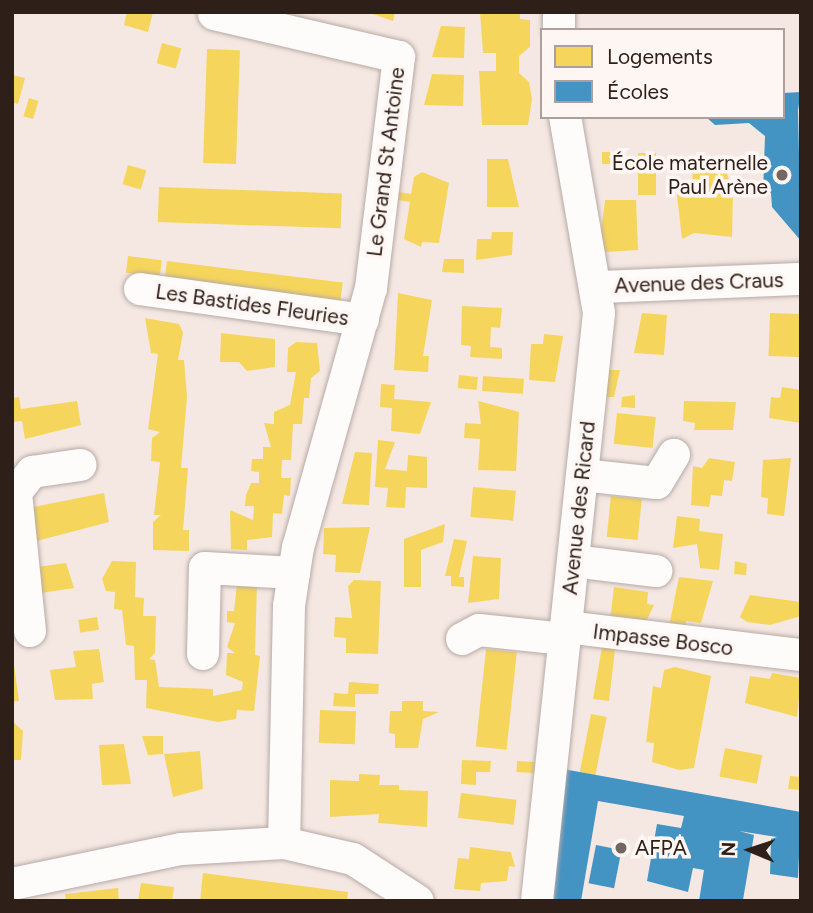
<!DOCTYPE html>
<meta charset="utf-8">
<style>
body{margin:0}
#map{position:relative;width:813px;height:913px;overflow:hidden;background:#f5e8e3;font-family:Figtree,sans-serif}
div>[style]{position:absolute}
.homes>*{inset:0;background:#f6d55c;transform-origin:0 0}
.schools>*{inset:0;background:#4393c3;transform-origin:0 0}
.roads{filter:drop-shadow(0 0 2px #b7aaa5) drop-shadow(0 0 2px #b7aaa5)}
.minor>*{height:32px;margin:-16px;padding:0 16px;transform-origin:16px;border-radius:16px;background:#fefcfb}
.dots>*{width:19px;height:19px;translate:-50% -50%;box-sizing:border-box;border:4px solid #fef6f3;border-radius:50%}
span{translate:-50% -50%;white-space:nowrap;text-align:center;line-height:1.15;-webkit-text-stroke:7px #fef6f3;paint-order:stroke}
.street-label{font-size:21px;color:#2e2019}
.poi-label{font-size:21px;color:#2e2019}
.right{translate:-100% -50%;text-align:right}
.left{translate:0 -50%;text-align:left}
.frame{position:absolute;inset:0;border:14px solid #2e2019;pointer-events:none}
.legend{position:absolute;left:540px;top:28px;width:245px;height:91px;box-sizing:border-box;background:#fef6f3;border:2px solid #aba09c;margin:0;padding:9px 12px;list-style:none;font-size:21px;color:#2e2019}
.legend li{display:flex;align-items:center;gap:14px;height:35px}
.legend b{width:35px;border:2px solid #aba09c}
.north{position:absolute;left:715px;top:815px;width:70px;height:70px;-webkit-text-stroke:5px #fef6f3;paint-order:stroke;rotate:272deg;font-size:19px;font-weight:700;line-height:28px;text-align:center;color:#2e2019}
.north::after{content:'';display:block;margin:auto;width:24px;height:32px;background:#2e2019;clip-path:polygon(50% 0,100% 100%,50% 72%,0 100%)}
</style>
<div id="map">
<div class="homes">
<div style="clip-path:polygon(127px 12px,153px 12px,148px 32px,124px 25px)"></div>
<div style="clip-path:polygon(367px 12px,395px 12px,393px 21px)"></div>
<div style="clip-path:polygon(480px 12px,520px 12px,520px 19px,530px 20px,530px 47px,519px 56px,519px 73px,529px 82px,532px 99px,528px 125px,482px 125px,479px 71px,496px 71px,496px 53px,483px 53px)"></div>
<div style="clip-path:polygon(441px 26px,465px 27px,464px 58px,432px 57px)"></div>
<div style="left:162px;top:43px;width:20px;height:21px;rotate:15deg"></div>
<div style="left:207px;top:49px;width:33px;height:114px;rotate:2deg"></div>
<div style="clip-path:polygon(432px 74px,464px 75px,463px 106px,424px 105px)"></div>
<div style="clip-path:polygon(12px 75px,25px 78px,18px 104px,12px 102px)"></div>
<div style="left:29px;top:98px;width:10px;height:19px;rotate:17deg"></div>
<div style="left:602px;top:152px;width:18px;height:12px"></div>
<div style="left:638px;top:153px;width:18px;height:42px"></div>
<div style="clip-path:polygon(487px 159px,508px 159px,519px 207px,487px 207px)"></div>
<div style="clip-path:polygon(724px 164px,733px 193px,732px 237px,694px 233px,682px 239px,677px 195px,693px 194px,692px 166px)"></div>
<div style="left:128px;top:165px;width:19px;height:20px;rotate:16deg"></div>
<div style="clip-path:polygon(422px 172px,449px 183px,439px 243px,422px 242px,421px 247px,404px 239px,410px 202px,398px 200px,399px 192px,411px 194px,414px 177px)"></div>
<div style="left:159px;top:187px;width:183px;height:35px;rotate:2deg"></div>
<div style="clip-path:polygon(605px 200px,636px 200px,638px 250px,605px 252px,600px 241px)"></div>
<div style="clip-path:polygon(492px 232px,513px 232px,512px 255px,476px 260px,477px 239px,491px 239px)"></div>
<div style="left:128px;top:256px;width:34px;height:17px;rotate:7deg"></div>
<div style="clip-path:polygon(444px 259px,464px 259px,464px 273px,442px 272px)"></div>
<div style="left:167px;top:261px;width:177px;height:18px;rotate:7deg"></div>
<div style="clip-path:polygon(398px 293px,432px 300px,423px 356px,429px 356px,428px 372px,394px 370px)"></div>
<div style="clip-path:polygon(462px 306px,502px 308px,500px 328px,491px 327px,490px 347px,502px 348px,502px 359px,470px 357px,471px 346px,461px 345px)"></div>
<div style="clip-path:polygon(642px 313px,667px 315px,664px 355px,634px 353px)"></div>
<div style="left:770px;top:313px;width:31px;height:43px;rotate:2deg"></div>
<div style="clip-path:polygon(145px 318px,179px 324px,183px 333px,178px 360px,184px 360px,187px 397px,181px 468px,188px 468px,183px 530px,189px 530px,189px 551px,153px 550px,153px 522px,161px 515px,154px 515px,160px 462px,151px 461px,152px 438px,160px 432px,148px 429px,158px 354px,151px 353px)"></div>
<div style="clip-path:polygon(221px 333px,275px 339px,275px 367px,247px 371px,239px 362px,220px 362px)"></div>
<div style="clip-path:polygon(544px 334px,563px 336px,555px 382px,529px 380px,531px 344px,543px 344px)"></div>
<div style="clip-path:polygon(296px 342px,317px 343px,320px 371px,311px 378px,309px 398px,304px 398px,302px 424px,293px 424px,291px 460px,282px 460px,281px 478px,291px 478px,290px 496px,284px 495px,282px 514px,273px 513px,272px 537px,247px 540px,247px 550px,231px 549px,230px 510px,253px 520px,254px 506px,245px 506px,246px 495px,251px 483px,259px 483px,259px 472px,251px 471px,252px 459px,263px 459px,263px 447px,271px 447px,264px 423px,274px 424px,274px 412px,290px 405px,296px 372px,287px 372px,288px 348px)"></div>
<div style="clip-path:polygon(609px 370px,620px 370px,614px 397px,606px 397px)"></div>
<div style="left:459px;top:375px;width:19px;height:13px;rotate:6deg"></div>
<div style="left:483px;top:376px;width:41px;height:15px;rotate:4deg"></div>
<div style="clip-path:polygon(381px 384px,395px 385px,394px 399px,431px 402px,420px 434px,391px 431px,392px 408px,380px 407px)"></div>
<div style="clip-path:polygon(782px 387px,801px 390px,801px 423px,769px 418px,771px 397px,780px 398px)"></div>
<div style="clip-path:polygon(635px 395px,635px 408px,621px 407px,622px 397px)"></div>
<div style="clip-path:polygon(19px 397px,21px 409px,77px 401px,81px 425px,25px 439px,22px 421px,12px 422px,12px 398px)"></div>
<div style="clip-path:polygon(478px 401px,519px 412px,516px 471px,478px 470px,480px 439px,464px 438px,465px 423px,481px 424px)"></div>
<div style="clip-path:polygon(684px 401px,736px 402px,733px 430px,694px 430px,695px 423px,683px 421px)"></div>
<div style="left:617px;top:413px;width:39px;height:31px;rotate:6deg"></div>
<div style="clip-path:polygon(378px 440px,395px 442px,385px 469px,407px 471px,408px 455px,427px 457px,427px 488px,406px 487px,405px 508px,386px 507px,388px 488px,375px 487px)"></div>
<div style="clip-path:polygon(355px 452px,372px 453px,369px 505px,342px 504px)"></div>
<div style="clip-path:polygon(709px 458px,735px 462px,732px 481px,724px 480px,722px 496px,711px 495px,709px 507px,691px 505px,693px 466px,702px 468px)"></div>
<div style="clip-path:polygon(791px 458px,784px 516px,767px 514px,768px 498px,761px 497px,763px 460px)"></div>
<div style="left:473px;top:487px;width:43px;height:30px;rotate:5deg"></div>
<div style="clip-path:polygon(104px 493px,109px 522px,33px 542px,28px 508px)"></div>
<div style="left:611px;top:496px;width:31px;height:41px;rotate:6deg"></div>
<div style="clip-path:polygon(677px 516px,700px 519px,699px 531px,723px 534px,719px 570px,700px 568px,697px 544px,673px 548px)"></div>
<div style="clip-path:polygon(445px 524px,443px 542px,421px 550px,421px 587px,404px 587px,404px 539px)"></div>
<div style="clip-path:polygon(370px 527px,360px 573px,335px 572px,336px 555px,323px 554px,324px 528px)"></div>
<div style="clip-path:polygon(454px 539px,467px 541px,459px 577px,464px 577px,464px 587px,451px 586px,451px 576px,445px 576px)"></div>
<div style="clip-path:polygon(473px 556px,501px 558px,499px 599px,468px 603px)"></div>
<div style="clip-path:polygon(112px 561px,136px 562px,135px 597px,144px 598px,143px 616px,156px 616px,155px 653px,149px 659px,155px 660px,159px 687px,213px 689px,213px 696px,242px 690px,243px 682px,226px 675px,227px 653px,235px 653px,227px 647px,235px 623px,227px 622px,227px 611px,234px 611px,237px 583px,257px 583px,255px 655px,260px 656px,254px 711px,237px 710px,236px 719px,218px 722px,146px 708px,147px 680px,135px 680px,134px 646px,126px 645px,122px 610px,114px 609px,115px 592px,106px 591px,102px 579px)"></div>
<div style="clip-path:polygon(735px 561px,747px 564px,746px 575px,734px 574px)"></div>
<div style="clip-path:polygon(66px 563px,74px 588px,41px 593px,37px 567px)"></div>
<div style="clip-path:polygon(679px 577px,713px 581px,701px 623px,686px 621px,685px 628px,669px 626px)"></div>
<div style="clip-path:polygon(381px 581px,378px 654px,346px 653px,346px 638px,334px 637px,335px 617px,352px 618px,348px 586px,354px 580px)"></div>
<div style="clip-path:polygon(614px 587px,648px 592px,647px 604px,654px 605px,643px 628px,610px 620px)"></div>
<div style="clip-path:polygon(750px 595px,801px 602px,801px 616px,770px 625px,747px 622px,740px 617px)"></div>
<div style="left:97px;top:617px;width:13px;height:19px;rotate:81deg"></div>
<div style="clip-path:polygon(602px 647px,615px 649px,609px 701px,593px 699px)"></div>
<div style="clip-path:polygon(99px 649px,104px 682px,92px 684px,93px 699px,55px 700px,50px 670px,76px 667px,73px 651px)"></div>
<div style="left:486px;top:649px;width:31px;height:98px;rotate:6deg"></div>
<div style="clip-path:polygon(14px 665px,19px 701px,12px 702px,12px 666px)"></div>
<div style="clip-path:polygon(675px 667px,711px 676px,694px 768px,679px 770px,652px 762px,654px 743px,646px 742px,653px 686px,661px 688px,664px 670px)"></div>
<div style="clip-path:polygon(772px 673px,801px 678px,797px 717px,745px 703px,750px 676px,770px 679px)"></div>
<div style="clip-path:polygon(349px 682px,379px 684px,378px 694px,355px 694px,355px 707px,333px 706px,334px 693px,348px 694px)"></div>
<div style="clip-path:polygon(402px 701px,423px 701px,423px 711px,439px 712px,423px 719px,418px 748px,395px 748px,395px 734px,389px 733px,390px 711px,402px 711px)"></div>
<div style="left:320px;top:710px;width:36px;height:33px;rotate:2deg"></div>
<div style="left:591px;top:714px;width:16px;height:59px;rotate:11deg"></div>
<div style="clip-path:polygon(12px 721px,23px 731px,21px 760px,12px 760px)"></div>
<div style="clip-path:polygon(142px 736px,163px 736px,163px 754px,148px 755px)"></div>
<div style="clip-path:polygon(124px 744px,131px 784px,102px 785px,99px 745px)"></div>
<div style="left:725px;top:748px;width:38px;height:29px;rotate:11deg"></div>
<div style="clip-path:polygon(200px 751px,203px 789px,173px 797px,164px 754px)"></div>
<div style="clip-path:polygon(462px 760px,491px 761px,490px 772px,476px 772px,476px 785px,461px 784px)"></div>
<div style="left:517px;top:761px;width:18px;height:11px;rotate:3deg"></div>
<div style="clip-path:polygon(359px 774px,380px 775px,379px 785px,399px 785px,399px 790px,428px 791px,427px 827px,378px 823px,379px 814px,330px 817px,330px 780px,359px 781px)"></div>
<div style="clip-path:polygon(790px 776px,801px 777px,801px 790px,788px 789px)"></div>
<div style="left:461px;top:793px;width:56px;height:25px;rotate:7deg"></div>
<div style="clip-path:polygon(470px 847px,511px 852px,515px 867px,509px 866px,507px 881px,481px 883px,480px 891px,454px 889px,458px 858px,469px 859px)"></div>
<div style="clip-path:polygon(203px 873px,348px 892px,347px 901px,200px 901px)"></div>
<div style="clip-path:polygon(141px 883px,174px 887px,172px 901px,138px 901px)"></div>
<div style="clip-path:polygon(118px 888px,119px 901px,66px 901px,65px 894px)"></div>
</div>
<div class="schools">
<div style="clip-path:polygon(801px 92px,798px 110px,801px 241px,772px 207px,771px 193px,763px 193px,765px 136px,749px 123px,715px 125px,706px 117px,783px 117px,783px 93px)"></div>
<div style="clip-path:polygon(563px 769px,801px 812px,798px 878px,770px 874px,771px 839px,777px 837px,739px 831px,754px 835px,743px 900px,699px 901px,704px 870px,693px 868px,688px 892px,647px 881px,657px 824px,681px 828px,684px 816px,598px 801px,581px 901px,549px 901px)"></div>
<div style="left:596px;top:845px;width:26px;height:39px;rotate:11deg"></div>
</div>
<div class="roads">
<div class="minor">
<div style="left:559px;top:12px;width:18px;rotate:90deg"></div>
<div style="left:214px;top:14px;width:190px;rotate:13.1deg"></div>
<div style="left:399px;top:57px;width:233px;rotate:96.9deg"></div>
<div style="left:371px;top:288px;width:269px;rotate:105.7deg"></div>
<div style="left:298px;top:547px;width:60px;rotate:98.7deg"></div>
<div style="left:289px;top:606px;width:237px;rotate:91.2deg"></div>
<div style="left:598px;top:287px;width:203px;rotate:-2.3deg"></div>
<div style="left:140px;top:289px;width:225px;rotate:7.9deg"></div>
<div style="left:582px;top:475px;width:75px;rotate:6.1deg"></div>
<div style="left:657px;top:483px;width:33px;rotate:-59deg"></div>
<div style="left:573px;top:561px;width:84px;rotate:6.9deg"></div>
<div style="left:566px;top:627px;width:237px;rotate:6.8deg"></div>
<div style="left:30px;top:631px;width:140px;rotate:-95.8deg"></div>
<div style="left:16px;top:492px;width:26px;rotate:-51deg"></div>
<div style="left:32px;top:472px;width:49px;rotate:-8.3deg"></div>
<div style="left:462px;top:639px;width:19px;rotate:-28deg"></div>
<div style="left:479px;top:630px;width:86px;rotate:6deg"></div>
<div style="left:203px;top:654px;width:86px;rotate:-88.7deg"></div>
<div style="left:205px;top:568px;width:89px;rotate:3.2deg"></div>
<div style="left:12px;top:884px;width:173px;rotate:-11.7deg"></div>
<div style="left:181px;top:849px;width:103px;rotate:-3.3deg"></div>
<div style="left:284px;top:843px;width:71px;rotate:13.1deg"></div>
<div style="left:353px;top:859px;width:77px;rotate:32.9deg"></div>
<div style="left:537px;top:901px;width:591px;rotate:-83.98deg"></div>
<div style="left:599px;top:313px;width:199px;rotate:-99.8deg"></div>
</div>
</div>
<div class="dots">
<div style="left:782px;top:175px;background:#746660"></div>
<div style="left:621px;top:848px;background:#746660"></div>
</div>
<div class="street-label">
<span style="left:386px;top:162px;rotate:-83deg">Le Grand St Antoine</span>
<span style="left:699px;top:283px;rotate:-2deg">Avenue des Craus</span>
<span style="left:252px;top:305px;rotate:8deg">Les Bastides Fleuries</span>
<span style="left:579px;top:508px;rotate:-84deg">Avenue des Ricard</span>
<span style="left:663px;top:640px;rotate:7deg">Impasse Bosco</span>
</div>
<div class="poi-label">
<span class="right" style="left:768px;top:175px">École maternelle<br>Paul Arène</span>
<span class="left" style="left:635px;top:848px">AFPA</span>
</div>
<div class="frame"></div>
<ul class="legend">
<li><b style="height:19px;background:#f6d55c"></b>Logements</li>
<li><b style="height:19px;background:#4393c3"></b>Écoles</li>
</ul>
<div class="north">N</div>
</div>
